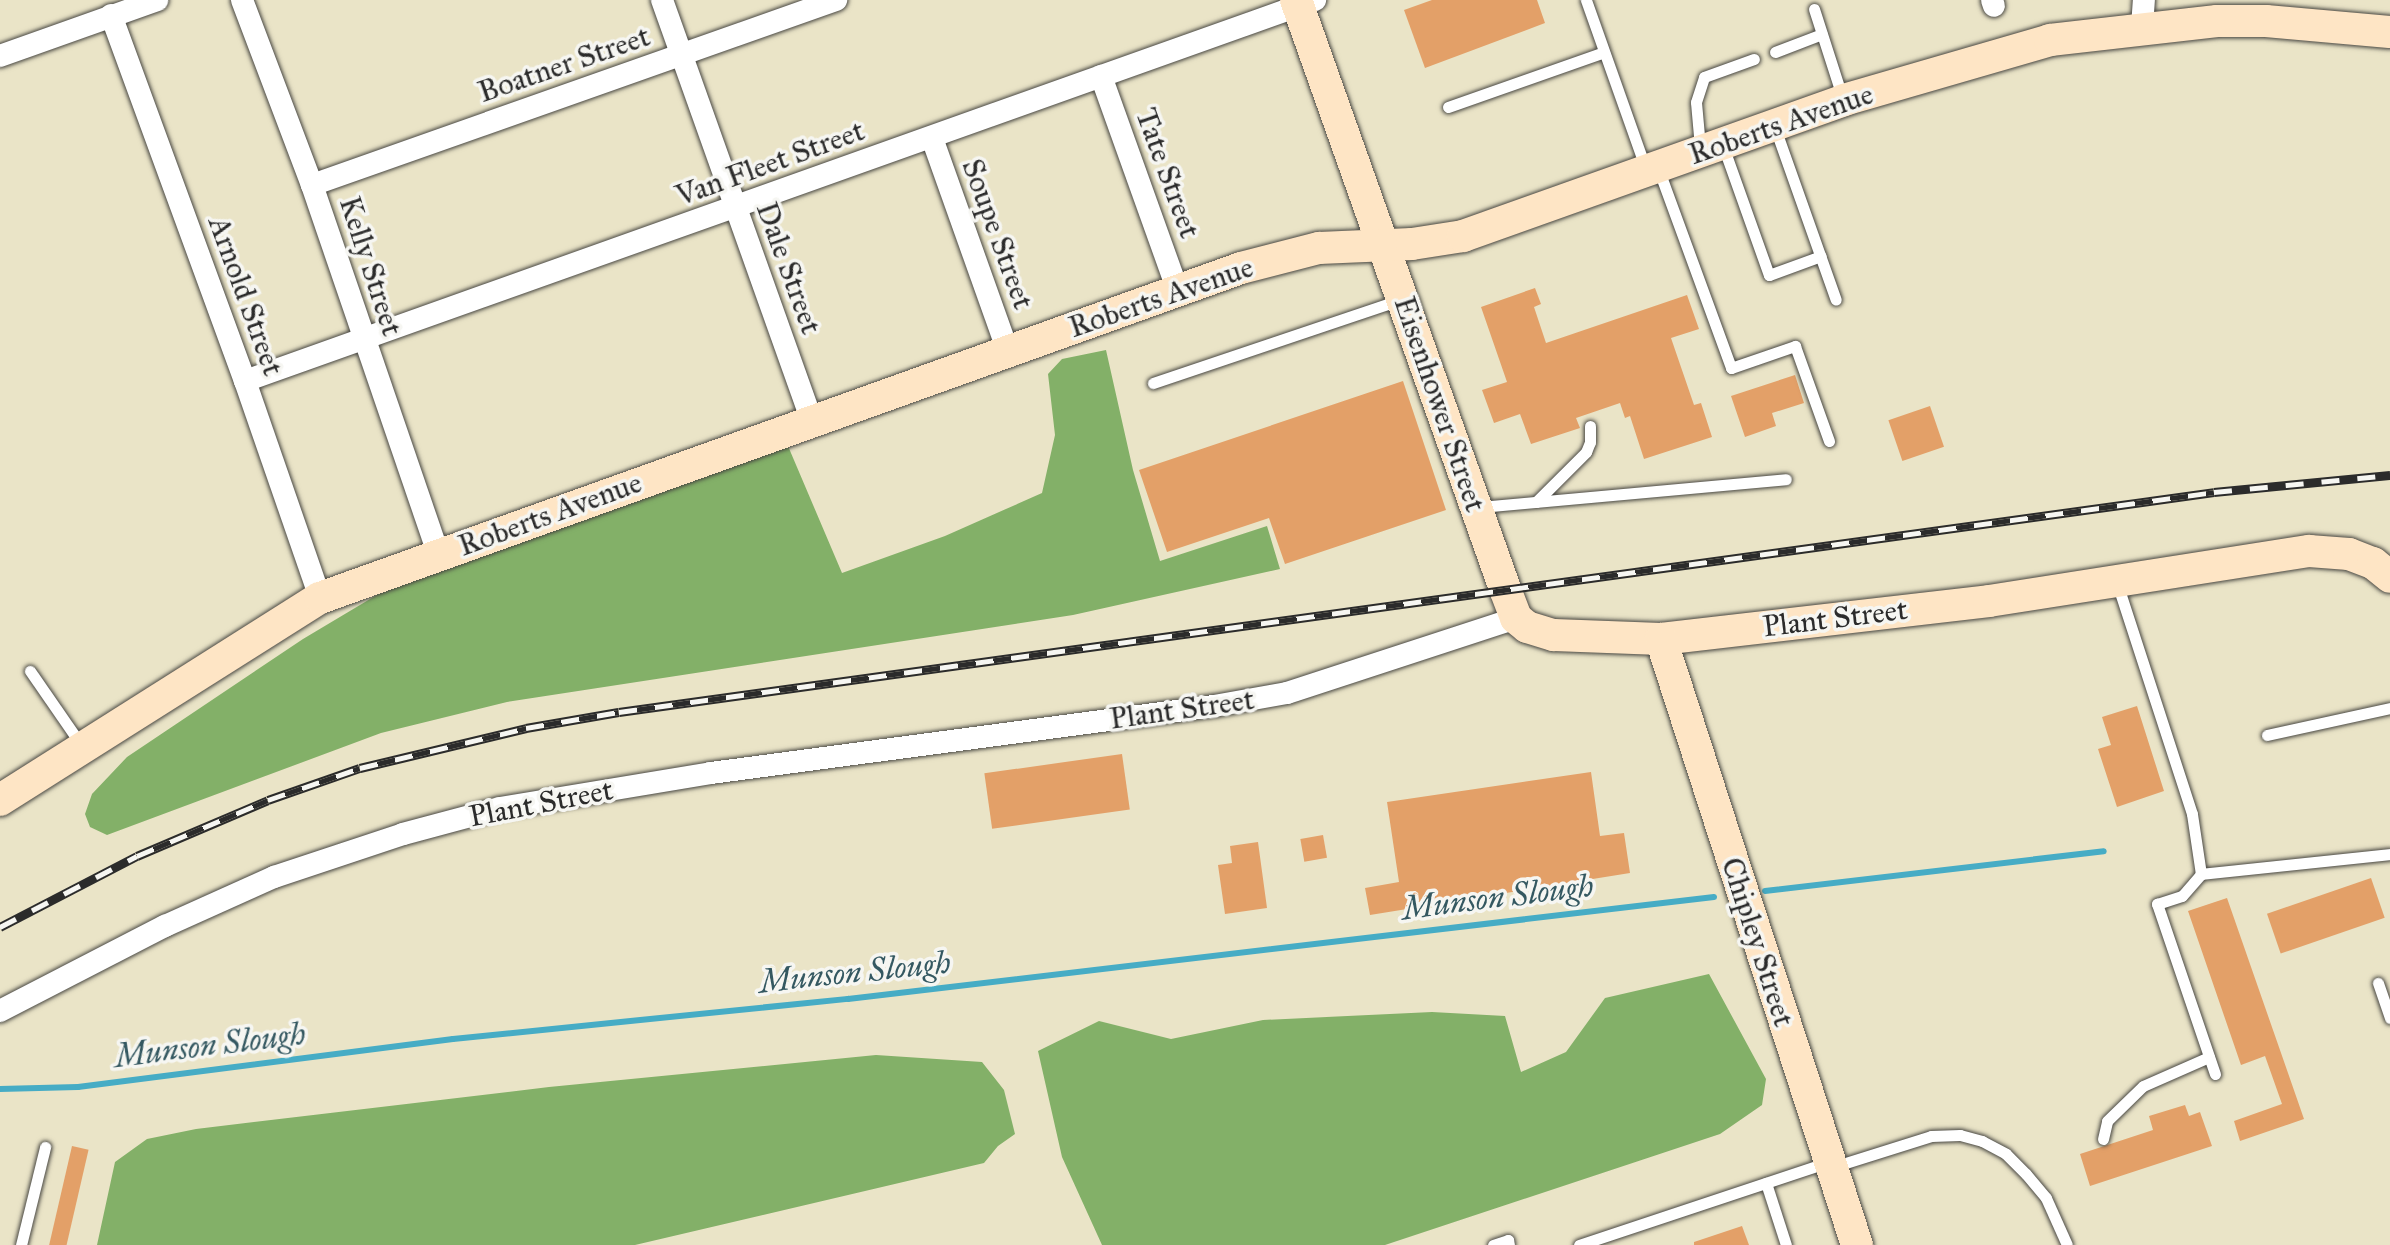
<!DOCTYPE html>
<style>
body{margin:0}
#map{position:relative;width:2390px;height:1245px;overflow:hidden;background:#eae4c7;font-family:"IM FELL Great Primer",serif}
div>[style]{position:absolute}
.forest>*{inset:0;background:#83b068}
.stream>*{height:6px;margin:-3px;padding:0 3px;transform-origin:3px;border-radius:3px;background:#46acc5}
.building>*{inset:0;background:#e3a068;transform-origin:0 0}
.roads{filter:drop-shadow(0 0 2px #484742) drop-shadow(0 0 2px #484742)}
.lane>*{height:11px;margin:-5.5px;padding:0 5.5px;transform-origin:5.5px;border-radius:5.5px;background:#fff}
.street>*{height:22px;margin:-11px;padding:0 11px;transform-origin:11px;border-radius:11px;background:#fff}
.secondary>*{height:32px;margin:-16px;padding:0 16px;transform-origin:16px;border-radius:16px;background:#fee5c5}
.rail>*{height:9px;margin-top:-4.5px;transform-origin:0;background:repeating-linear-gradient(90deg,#f6f6f2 0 18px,#2b2b2b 0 36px);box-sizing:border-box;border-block:2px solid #2b2b2b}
span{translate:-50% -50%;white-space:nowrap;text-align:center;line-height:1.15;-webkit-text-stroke:7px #f6f6f2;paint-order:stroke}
.street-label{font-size:30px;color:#2b2b2b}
.water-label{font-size:32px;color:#345861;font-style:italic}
</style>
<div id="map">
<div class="forest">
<div style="clip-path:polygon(1106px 350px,1133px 470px,1160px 561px,1267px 526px,1280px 569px,1073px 615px,507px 702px,381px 733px,107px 835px,90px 827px,85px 814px,92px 794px,127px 757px,303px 639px,427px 565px,788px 446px,842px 573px,945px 536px,1042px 493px,1055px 435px,1048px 374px,1062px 359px)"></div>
<div style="clip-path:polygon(1709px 974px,1766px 1079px,1762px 1105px,1720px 1134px,1385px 1245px,1102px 1245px,1062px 1157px,1038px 1051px,1099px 1021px,1171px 1039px,1263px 1020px,1432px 1012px,1505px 1016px,1521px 1072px,1566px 1052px,1605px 998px)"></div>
<div style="clip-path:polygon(876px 1055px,982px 1062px,1004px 1090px,1015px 1134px,998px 1146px,984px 1163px,635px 1245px,97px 1245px,115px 1162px,147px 1139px,196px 1129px,549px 1087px)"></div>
</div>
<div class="stream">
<div style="left:1765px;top:891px;width:341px;rotate:-6.7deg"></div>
<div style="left:0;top:1089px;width:78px;rotate:-1.5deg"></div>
<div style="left:78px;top:1087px;width:378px;rotate:-7.3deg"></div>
<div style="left:453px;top:1039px;width:397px;rotate:-5.8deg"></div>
<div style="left:848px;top:999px;width:872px;rotate:-6.72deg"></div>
</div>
<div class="building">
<div style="clip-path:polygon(1432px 0,1537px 0,1545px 23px,1425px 68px,1404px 10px)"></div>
<div style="clip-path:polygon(1535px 288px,1541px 304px,1534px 307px,1546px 343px,1687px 295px,1699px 329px,1671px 338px,1694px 405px,1701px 403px,1712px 437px,1644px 459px,1630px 416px,1625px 418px,1620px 403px,1576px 418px,1580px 428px,1531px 444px,1520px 414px,1494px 423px,1482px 390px,1507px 382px,1481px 307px)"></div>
<div style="clip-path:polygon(1795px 375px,1804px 403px,1772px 413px,1776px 426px,1745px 437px,1731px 396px)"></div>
<div style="clip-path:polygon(1403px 381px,1446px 510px,1285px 564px,1269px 518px,1167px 552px,1139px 470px)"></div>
<div style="left:1930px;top:406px;width:43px;height:44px;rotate:71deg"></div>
<div style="clip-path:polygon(2137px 706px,2164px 791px,2117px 807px,2098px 749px,2111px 745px,2102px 717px)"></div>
<div style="left:1122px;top:754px;width:56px;height:139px;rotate:82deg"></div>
<div style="clip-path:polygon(1591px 772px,1600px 836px,1624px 833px,1630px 873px,1370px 915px,1365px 888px,1399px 882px,1387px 802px)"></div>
<div style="left:1323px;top:835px;width:23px;height:23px;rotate:80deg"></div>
<div style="clip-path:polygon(1258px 842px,1267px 908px,1225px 914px,1218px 865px,1232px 863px,1230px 846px)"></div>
<div style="left:2371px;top:878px;width:42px;height:110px;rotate:71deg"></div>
<div style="clip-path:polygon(2227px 898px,2304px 1119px,2240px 1141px,2234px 1121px,2282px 1104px,2265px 1056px,2241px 1065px,2188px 911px)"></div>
<div style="clip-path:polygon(2185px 1105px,2189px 1116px,2200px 1112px,2212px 1146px,2090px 1186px,2080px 1154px,2153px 1130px,2149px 1116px)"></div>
<div style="left:72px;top:1146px;width:17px;height:102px;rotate:13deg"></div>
<div style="clip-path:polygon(1742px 1226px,1749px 1245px,1694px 1245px,1694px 1242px)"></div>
</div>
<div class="roads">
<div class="lane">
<div style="left:1586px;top:0;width:177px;rotate:70.5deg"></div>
<div style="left:1814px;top:9px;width:91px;rotate:72.2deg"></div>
<div style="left:1775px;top:52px;width:50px;rotate:-21deg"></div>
<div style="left:1448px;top:107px;width:165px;rotate:-19.4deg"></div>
<div style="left:1775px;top:128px;width:182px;rotate:70.5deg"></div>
<div style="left:1723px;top:146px;width:137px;rotate:70.4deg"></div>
<div style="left:1769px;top:275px;width:55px;rotate:-20.1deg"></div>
<div style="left:1700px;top:147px;width:45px;rotate:-95.1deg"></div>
<div style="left:1696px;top:102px;width:26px;rotate:-72deg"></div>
<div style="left:1704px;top:77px;width:53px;rotate:-19.8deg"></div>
<div style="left:1658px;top:168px;width:213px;rotate:69.9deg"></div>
<div style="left:1731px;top:368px;width:68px;rotate:-19deg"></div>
<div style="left:1795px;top:346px;width:101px;rotate:70.3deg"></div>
<div style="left:1153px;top:383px;width:260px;rotate:-18.6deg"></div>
<div style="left:1536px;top:502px;width:71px;rotate:-45deg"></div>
<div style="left:1586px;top:452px;width:11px;rotate:-68deg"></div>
<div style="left:1590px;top:442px;width:16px;rotate:-90deg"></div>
<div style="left:1480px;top:507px;width:307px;rotate:-5.2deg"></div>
<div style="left:2117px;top:583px;width:243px;rotate:72deg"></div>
<div style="left:2192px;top:814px;width:61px;rotate:81.5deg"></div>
<div style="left:30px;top:671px;width:91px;rotate:55.3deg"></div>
<div style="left:2267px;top:735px;width:126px;rotate:-12.4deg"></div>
<div style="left:2378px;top:983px;width:37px;rotate:71deg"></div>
<div style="left:2215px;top:1074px;width:180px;rotate:-108.8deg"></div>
<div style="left:2157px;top:904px;width:26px;rotate:-18deg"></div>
<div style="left:2182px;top:896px;width:29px;rotate:-49deg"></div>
<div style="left:2201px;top:874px;width:190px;rotate:-6deg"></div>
<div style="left:2103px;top:1139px;width:18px;rotate:-77deg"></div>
<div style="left:2107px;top:1121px;width:50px;rotate:-44.2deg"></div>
<div style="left:2143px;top:1086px;width:72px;rotate:-23.7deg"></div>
<div style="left:1836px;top:1166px;width:100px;rotate:-17.5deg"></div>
<div style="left:1931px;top:1136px;width:29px;rotate:-2deg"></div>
<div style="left:1960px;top:1135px;width:23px;rotate:15deg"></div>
<div style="left:1982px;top:1141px;width:27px;rotate:28deg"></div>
<div style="left:2006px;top:1154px;width:28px;rotate:45deg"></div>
<div style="left:2026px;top:1174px;width:31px;rotate:50deg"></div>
<div style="left:2046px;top:1198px;width:51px;rotate:65.9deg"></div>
<div style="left:1766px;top:1183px;width:65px;rotate:72.1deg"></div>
<div style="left:21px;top:1245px;width:101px;rotate:-76.2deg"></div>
<div style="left:1493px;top:1245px;width:16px;rotate:-18deg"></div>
<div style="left:1508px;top:1240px;width:5px;rotate:79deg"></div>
<div style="left:1579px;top:1245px;width:263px;rotate:-18.4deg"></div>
</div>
<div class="street">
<div style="left:242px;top:0;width:198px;rotate:69.3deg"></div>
<div style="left:312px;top:185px;width:389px;rotate:71.1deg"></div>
<div style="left:662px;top:0;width:447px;rotate:70.4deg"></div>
<div style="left:1992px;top:0;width:6px;rotate:72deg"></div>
<div style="left:111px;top:15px;width:390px;rotate:69.9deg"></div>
<div style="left:245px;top:381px;width:230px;rotate:70.9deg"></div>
<div style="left:2142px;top:27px;width:27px;rotate:-86deg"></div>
<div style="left:0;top:56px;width:167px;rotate:-19.6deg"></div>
<div style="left:1101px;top:76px;width:228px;rotate:70.3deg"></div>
<div style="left:932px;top:138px;width:226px;rotate:70.4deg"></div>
<div style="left:312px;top:185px;width:556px;rotate:-19.45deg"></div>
<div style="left:245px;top:381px;width:1136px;rotate:-19.6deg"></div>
<div style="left:0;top:1011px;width:186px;rotate:-27.3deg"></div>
<div style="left:165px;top:926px;width:120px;rotate:-24.2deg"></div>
<div style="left:274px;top:877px;width:136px;rotate:-18.4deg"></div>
<div style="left:403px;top:834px;width:100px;rotate:-15deg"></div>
<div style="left:500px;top:808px;width:214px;rotate:-9.4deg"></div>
<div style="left:711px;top:773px;width:507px;rotate:-7.59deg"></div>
<div style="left:1214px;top:706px;width:74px;rotate:-10.1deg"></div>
<div style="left:1287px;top:693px;width:241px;rotate:-18.1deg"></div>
</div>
<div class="secondary">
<div style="left:1296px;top:0;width:625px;rotate:70.46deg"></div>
<div style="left:1505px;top:589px;width:31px;rotate:69deg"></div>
<div style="left:1516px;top:618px;width:14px;rotate:39deg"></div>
<div style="left:1527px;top:627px;width:28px;rotate:17deg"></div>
<div style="left:1554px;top:635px;width:107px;rotate:2.1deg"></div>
<div style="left:1661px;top:639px;width:330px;rotate:-6.6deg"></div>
<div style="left:1989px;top:601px;width:324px;rotate:-8.9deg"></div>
<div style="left:2309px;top:551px;width:40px;rotate:4.3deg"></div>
<div style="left:2349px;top:554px;width:26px;rotate:21deg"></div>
<div style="left:2373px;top:563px;width:22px;rotate:39deg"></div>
<div style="left:1661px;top:639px;width:637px;rotate:72.08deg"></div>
<div style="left:0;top:800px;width:378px;rotate:-32.3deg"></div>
<div style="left:320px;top:598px;width:978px;rotate:-19.71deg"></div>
<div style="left:1241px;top:268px;width:81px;rotate:-14.4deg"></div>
<div style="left:1319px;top:248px;width:93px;rotate:-2.5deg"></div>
<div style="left:1412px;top:244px;width:52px;rotate:-8.9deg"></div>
<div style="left:1463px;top:236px;width:405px;rotate:-19.6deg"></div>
<div style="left:1844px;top:100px;width:215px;rotate:-16.2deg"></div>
<div style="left:2050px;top:40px;width:168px;rotate:-6.5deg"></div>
<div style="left:2217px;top:21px;width:49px"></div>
<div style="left:2266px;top:21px;width:124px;rotate:5.1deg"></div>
</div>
</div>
<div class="rail">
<div style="left:0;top:927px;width:154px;rotate:-27.4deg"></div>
<div style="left:137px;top:856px;width:142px;rotate:-23.1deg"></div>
<div style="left:268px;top:800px;width:97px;rotate:-19.2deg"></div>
<div style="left:360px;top:768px;width:171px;rotate:-13.5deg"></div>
<div style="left:526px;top:728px;width:94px;rotate:-9.8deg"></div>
<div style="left:619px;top:712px;width:1610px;rotate:-7.85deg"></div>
<div style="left:2214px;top:492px;width:177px;rotate:-5.5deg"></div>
</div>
<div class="street-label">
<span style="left:564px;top:64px;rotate:-19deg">Boatner Street</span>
<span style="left:1781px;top:124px;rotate:-19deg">Roberts Avenue</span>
<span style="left:770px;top:163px;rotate:-20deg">Van Fleet Street</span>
<span style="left:1168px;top:173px;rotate:70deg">Tate Street</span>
<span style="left:998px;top:234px;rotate:70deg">Soupe Street</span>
<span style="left:371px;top:266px;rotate:72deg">Kelly Street</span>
<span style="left:789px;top:268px;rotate:70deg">Dale Street</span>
<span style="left:246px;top:296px;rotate:70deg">Arnold Street</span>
<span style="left:1161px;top:297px;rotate:-19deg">Roberts Avenue</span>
<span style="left:1440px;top:404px;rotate:71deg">Eisenhower Street</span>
<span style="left:550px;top:514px;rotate:-20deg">Roberts Avenue</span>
<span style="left:1835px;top:618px;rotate:-7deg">Plant Street</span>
<span style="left:1182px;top:709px;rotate:-8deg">Plant Street</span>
<span style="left:541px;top:803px;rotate:-11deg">Plant Street</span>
<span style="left:1758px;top:942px;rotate:72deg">Chipley Street</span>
</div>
<div class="water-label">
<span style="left:1498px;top:898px;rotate:-7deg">Munson Slough</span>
<span style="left:855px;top:973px;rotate:-6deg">Munson Slough</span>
<span style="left:210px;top:1046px;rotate:-7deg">Munson Slough</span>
</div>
</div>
